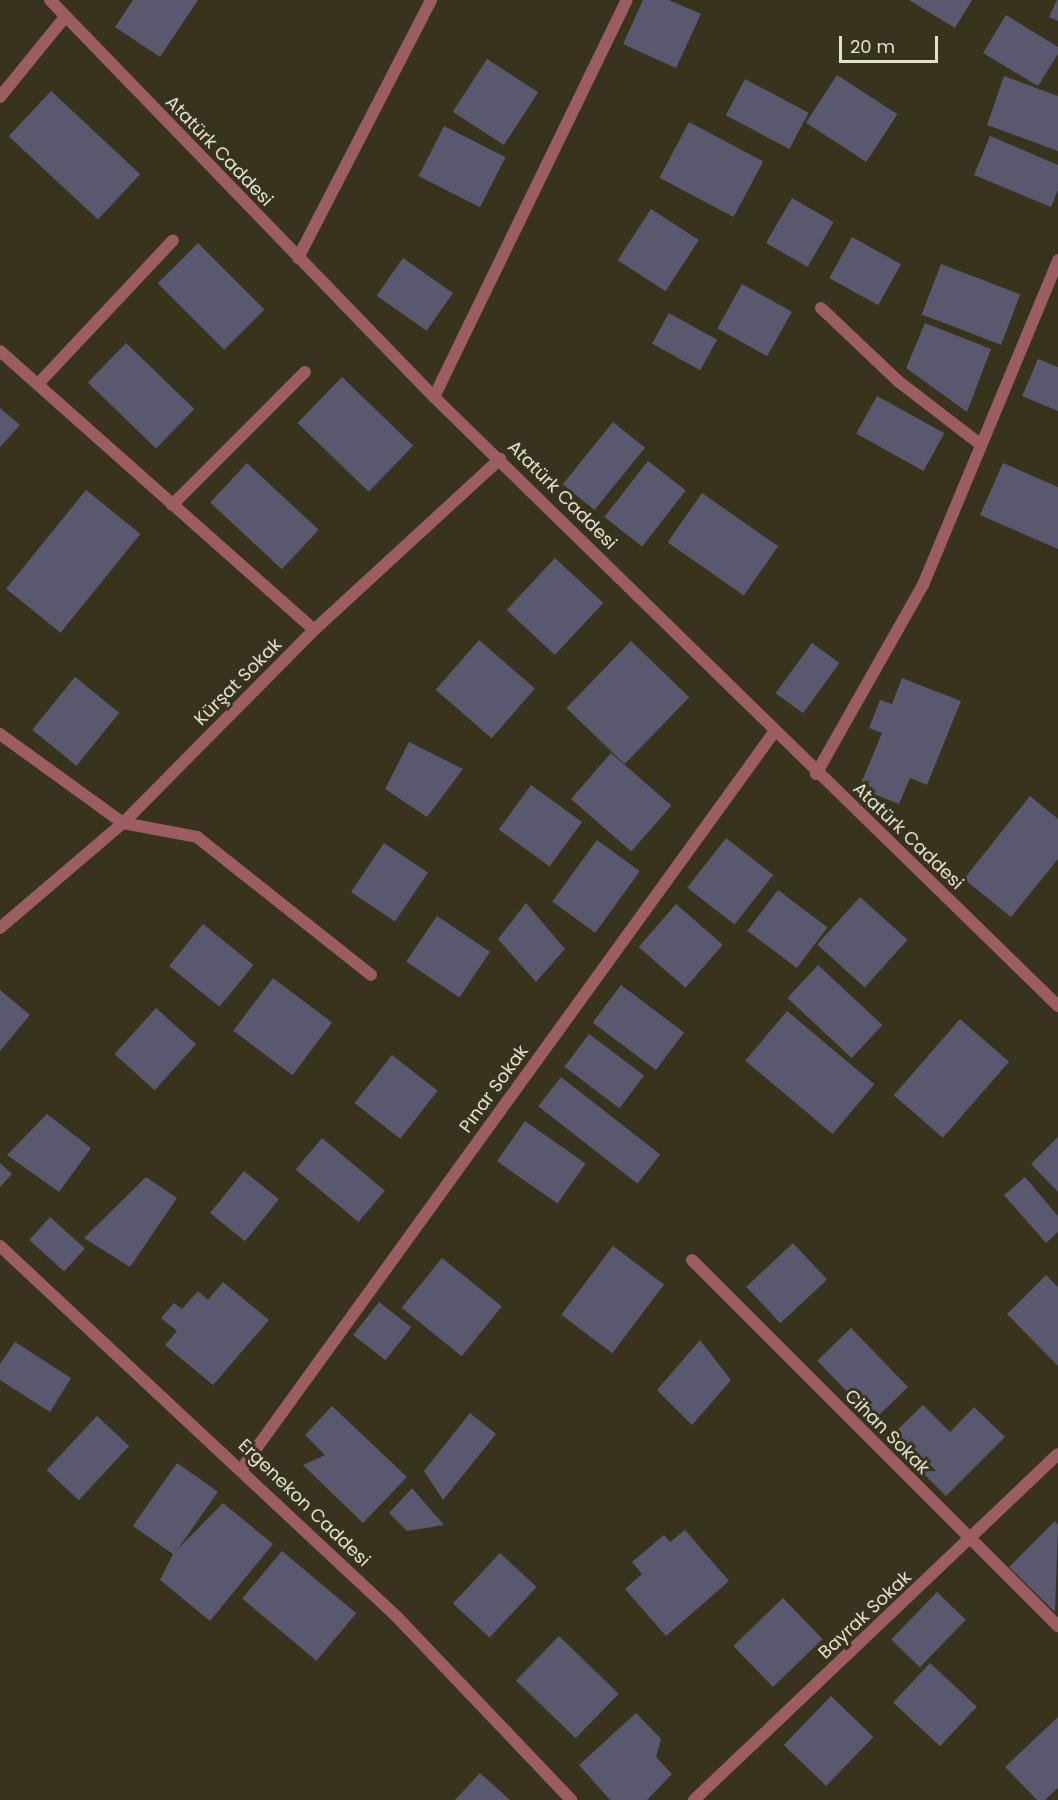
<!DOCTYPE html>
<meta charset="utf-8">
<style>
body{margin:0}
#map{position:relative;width:1058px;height:1800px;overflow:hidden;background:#38331c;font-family:Poppins,sans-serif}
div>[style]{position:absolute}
.building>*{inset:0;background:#5a586f;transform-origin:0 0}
.minor>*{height:12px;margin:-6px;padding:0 6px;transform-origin:6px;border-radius:6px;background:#9c5d62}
span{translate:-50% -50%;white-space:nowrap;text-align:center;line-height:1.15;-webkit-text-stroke:6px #38331c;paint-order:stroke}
.street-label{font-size:18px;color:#e3e0d2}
.scale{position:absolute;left:839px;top:36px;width:99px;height:27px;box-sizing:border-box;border:3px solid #e3e0d2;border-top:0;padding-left:8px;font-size:18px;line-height:21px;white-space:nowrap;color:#e3e0d2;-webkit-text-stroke:4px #38331c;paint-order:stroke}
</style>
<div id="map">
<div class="building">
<div style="clip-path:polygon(133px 0,198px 0,160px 57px,115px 27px)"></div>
<div style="clip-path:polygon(643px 0,669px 0,701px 14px,676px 68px,623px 44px)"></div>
<div style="clip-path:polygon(909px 0,972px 0,955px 28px)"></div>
<div style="clip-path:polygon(1057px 0,1058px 0,1058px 21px,1049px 17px)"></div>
<div style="clip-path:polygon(1006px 15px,1058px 47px,1058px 54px,1038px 86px,983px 53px)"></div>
<div style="left:487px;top:59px;width:61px;height:63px;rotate:33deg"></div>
<div style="left:837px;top:75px;width:72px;height:57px;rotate:33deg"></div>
<div style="clip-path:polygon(1004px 76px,1058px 96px,1058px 151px,987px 125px)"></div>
<div style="left:745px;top:79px;width:72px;height:41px;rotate:28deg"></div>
<div style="left:51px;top:91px;width:122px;height:62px;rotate:43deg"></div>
<div style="left:689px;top:122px;width:84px;height:63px;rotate:28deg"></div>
<div style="left:444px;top:126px;width:69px;height:56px;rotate:27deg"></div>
<div style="clip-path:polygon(990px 136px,1058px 165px,1058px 190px,1051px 207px,974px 175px)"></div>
<div style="left:792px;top:198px;width:48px;height:52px;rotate:30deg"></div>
<div style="left:651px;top:209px;width:57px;height:61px;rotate:33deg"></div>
<div style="left:852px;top:237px;width:56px;height:47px;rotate:29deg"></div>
<div style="left:198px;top:243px;width:94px;height:57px;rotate:45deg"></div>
<div style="left:403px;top:258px;width:61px;height:46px;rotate:35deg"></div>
<div style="left:941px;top:264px;width:85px;height:54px;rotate:21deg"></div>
<div style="left:742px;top:284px;width:57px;height:51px;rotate:29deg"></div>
<div style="left:669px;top:313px;width:55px;height:35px;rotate:29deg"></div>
<div style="clip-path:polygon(925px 323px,991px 349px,967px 412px,906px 368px)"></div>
<div style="left:126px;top:343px;width:95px;height:55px;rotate:44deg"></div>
<div style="clip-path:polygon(1038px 359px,1058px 367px,1058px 411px,1022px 396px)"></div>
<div style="left:342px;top:377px;width:99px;height:64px;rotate:44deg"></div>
<div style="left:877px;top:396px;width:77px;height:43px;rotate:29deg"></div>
<div style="clip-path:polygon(0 408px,20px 425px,0 447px)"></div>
<div style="left:613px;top:422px;width:41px;height:80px;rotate:39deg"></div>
<div style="left:648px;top:461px;width:48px;height:71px;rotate:38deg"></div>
<div style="left:247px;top:463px;width:98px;height:54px;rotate:43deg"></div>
<div style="clip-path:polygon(1003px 463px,1058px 487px,1058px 549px,980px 515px)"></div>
<div style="left:86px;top:490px;width:70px;height:127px;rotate:39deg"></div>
<div style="left:702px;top:493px;width:93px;height:60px;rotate:35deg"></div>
<div style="left:555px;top:558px;width:66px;height:71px;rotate:43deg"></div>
<div style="left:479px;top:640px;width:74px;height:66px;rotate:41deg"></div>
<div style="left:631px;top:641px;width:81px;height:93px;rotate:44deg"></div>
<div style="left:812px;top:643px;width:34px;height:62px;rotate:36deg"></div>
<div style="left:75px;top:677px;width:57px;height:68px;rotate:39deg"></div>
<div style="clip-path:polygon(902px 678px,961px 701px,927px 785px,910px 778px,899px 804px,859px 788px,882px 733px,869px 728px,880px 700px,892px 704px)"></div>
<div style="clip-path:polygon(409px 742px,463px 769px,427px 817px,385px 789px)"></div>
<div style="left:611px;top:753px;width:80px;height:61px;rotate:41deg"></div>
<div style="left:531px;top:785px;width:63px;height:55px;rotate:36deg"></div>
<div style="clip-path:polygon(1030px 796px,1058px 819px,1058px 859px,1011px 917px,964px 879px)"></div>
<div style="left:726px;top:838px;width:60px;height:63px;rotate:38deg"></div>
<div style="left:597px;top:840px;width:53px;height:76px;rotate:36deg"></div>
<div style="left:384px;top:843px;width:53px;height:59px;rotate:34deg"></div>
<div style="left:778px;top:890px;width:62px;height:51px;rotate:37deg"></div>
<div style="left:860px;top:897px;width:64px;height:64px;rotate:42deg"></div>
<div style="clip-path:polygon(526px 903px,565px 949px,536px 982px,498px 939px)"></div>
<div style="left:676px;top:904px;width:62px;height:57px;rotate:41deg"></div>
<div style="left:437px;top:916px;width:64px;height:55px;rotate:34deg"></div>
<div style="left:203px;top:924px;width:65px;height:54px;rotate:39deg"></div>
<div style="left:818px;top:965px;width:88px;height:45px;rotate:43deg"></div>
<div style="left:273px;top:978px;width:74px;height:66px;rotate:37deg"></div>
<div style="left:621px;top:985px;width:79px;height:47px;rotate:37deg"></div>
<div style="clip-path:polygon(0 990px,30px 1015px,0 1051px)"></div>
<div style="left:156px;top:1008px;width:54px;height:62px;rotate:42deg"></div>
<div style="left:787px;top:1011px;width:114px;height:65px;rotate:40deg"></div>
<div style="left:960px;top:1019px;width:65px;height:101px;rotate:41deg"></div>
<div style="left:589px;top:1034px;width:69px;height:41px;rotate:37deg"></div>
<div style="left:392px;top:1055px;width:58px;height:61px;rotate:38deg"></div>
<div style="left:561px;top:1077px;width:126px;height:37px;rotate:38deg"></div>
<div style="clip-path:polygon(47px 1114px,91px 1148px,59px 1192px,7px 1155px)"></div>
<div style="left:525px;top:1121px;width:74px;height:49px;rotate:35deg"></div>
<div style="clip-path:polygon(1058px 1137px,1058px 1192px,1031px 1164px)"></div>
<div style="left:322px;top:1138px;width:82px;height:41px;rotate:40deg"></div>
<div style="clip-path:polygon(0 1163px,12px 1174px,0 1187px)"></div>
<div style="left:244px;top:1171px;width:45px;height:54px;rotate:39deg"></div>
<div style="clip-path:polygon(146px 1177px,177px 1198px,130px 1267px,84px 1238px)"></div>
<div style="clip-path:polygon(1025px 1177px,1058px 1216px,1058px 1232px,1046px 1243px,1004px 1195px)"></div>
<div style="left:50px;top:1217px;width:47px;height:31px;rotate:42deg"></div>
<div style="left:793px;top:1243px;width:50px;height:64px;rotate:47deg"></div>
<div style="left:613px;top:1246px;width:64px;height:86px;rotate:37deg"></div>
<div style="left:442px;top:1258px;width:77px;height:64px;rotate:39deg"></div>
<div style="clip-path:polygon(1046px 1275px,1058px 1287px,1058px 1366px,1007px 1314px)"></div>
<div style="clip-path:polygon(223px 1282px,269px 1320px,213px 1385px,165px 1345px,177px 1331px,161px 1318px,174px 1303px,182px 1309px,198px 1291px,208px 1300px)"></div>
<div style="left:379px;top:1302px;width:41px;height:42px;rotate:38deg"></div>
<div style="left:851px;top:1328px;width:82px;height:47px;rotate:46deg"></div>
<div style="clip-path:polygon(700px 1340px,731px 1380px,692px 1425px,657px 1390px)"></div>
<div style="clip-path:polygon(15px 1342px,71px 1378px,50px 1412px,0 1380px,0 1364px)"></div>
<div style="clip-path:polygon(923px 1405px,950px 1432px,974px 1407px,1005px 1437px,946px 1496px,888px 1439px)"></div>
<div style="clip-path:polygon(332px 1406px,407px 1477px,363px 1523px,303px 1465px,325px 1455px,305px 1435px)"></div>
<div style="clip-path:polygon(470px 1413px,496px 1434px,443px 1500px,424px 1471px)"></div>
<div style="left:97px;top:1416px;width:44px;height:74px;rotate:43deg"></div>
<div style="left:177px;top:1463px;width:50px;height:77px;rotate:35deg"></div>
<div style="clip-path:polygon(412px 1488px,429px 1508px,444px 1525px,407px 1531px,389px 1513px)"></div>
<div style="clip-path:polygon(223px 1503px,273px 1544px,210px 1621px,160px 1580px,173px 1554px)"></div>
<div style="clip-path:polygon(1055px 1521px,1058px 1525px,1055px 1612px,1009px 1567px)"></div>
<div style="clip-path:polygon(685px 1530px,729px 1581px,666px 1636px,625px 1589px,642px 1574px,632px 1562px,664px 1535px,670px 1542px)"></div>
<div style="left:282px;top:1551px;width:97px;height:62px;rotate:40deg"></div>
<div style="left:500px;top:1553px;width:50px;height:69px;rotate:43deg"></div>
<div style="left:937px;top:1592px;width:40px;height:66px;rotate:44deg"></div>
<div style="left:783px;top:1598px;width:57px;height:69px;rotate:46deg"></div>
<div style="left:559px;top:1636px;width:83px;height:62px;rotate:44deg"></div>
<div style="left:930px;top:1663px;width:64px;height:54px;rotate:43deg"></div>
<div style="left:831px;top:1696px;width:59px;height:68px;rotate:44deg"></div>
<div style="clip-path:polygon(636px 1713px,661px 1739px,656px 1757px,672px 1774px,647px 1800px,610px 1800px,579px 1765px)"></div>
<div style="clip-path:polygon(1058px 1717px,1058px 1788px,1045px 1800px,1037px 1800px,1005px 1767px)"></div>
<div style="clip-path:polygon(480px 1773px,510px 1800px,455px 1800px)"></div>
</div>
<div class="minor">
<div style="left:50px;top:0;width:552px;rotate:45.95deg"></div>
<div style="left:434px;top:397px;width:872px;rotate:44.3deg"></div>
<div style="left:0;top:97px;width:103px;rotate:-50.9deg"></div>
<div style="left:298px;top:258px;width:290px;rotate:-62.7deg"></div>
<div style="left:821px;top:308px;width:106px;rotate:43.5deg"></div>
<div style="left:898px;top:381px;width:105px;rotate:37.6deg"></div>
<div style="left:0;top:351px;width:420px;rotate:41.6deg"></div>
<div style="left:38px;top:384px;width:197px;rotate:-46.8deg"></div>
<div style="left:434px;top:397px;width:441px;rotate:-64.1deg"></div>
<div style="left:172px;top:505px;width:188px;rotate:-45deg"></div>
<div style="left:0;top:734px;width:152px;rotate:35.9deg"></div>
<div style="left:123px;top:823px;width:75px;rotate:10.7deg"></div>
<div style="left:197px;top:837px;width:222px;rotate:38.4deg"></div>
<div style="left:816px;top:774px;width:217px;rotate:-60.5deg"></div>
<div style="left:923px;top:585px;width:352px;rotate:-67.4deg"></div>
<div style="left:0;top:928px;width:162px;rotate:-40.5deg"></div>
<div style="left:123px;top:823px;width:272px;rotate:-45.3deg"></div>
<div style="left:314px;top:630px;width:253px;rotate:-42.6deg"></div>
<div style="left:0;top:1246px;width:543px;rotate:43.06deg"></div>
<div style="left:397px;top:1617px;width:253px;rotate:46.4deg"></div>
<div style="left:692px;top:1260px;width:518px;rotate:45deg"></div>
<div style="left:242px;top:1468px;width:910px;rotate:-54.13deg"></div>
<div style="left:694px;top:1800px;width:502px;rotate:-43.55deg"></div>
</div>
<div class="street-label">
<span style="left:219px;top:151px;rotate:46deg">Atatürk Caddesi</span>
<span style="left:562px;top:495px;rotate:45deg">Atatürk Caddesi</span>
<span style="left:238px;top:682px;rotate:-45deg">Kürşat Sokak</span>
<span style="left:908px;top:836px;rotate:44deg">Atatürk Caddesi</span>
<span style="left:494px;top:1089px;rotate:-54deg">Pınar Sokak</span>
<span style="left:887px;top:1432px;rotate:45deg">Cihan Sokak</span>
<span style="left:304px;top:1503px;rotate:44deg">Ergenekon Caddesi</span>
<span style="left:865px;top:1615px;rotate:-43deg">Bayrak Sokak</span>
</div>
<div class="scale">20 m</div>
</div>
